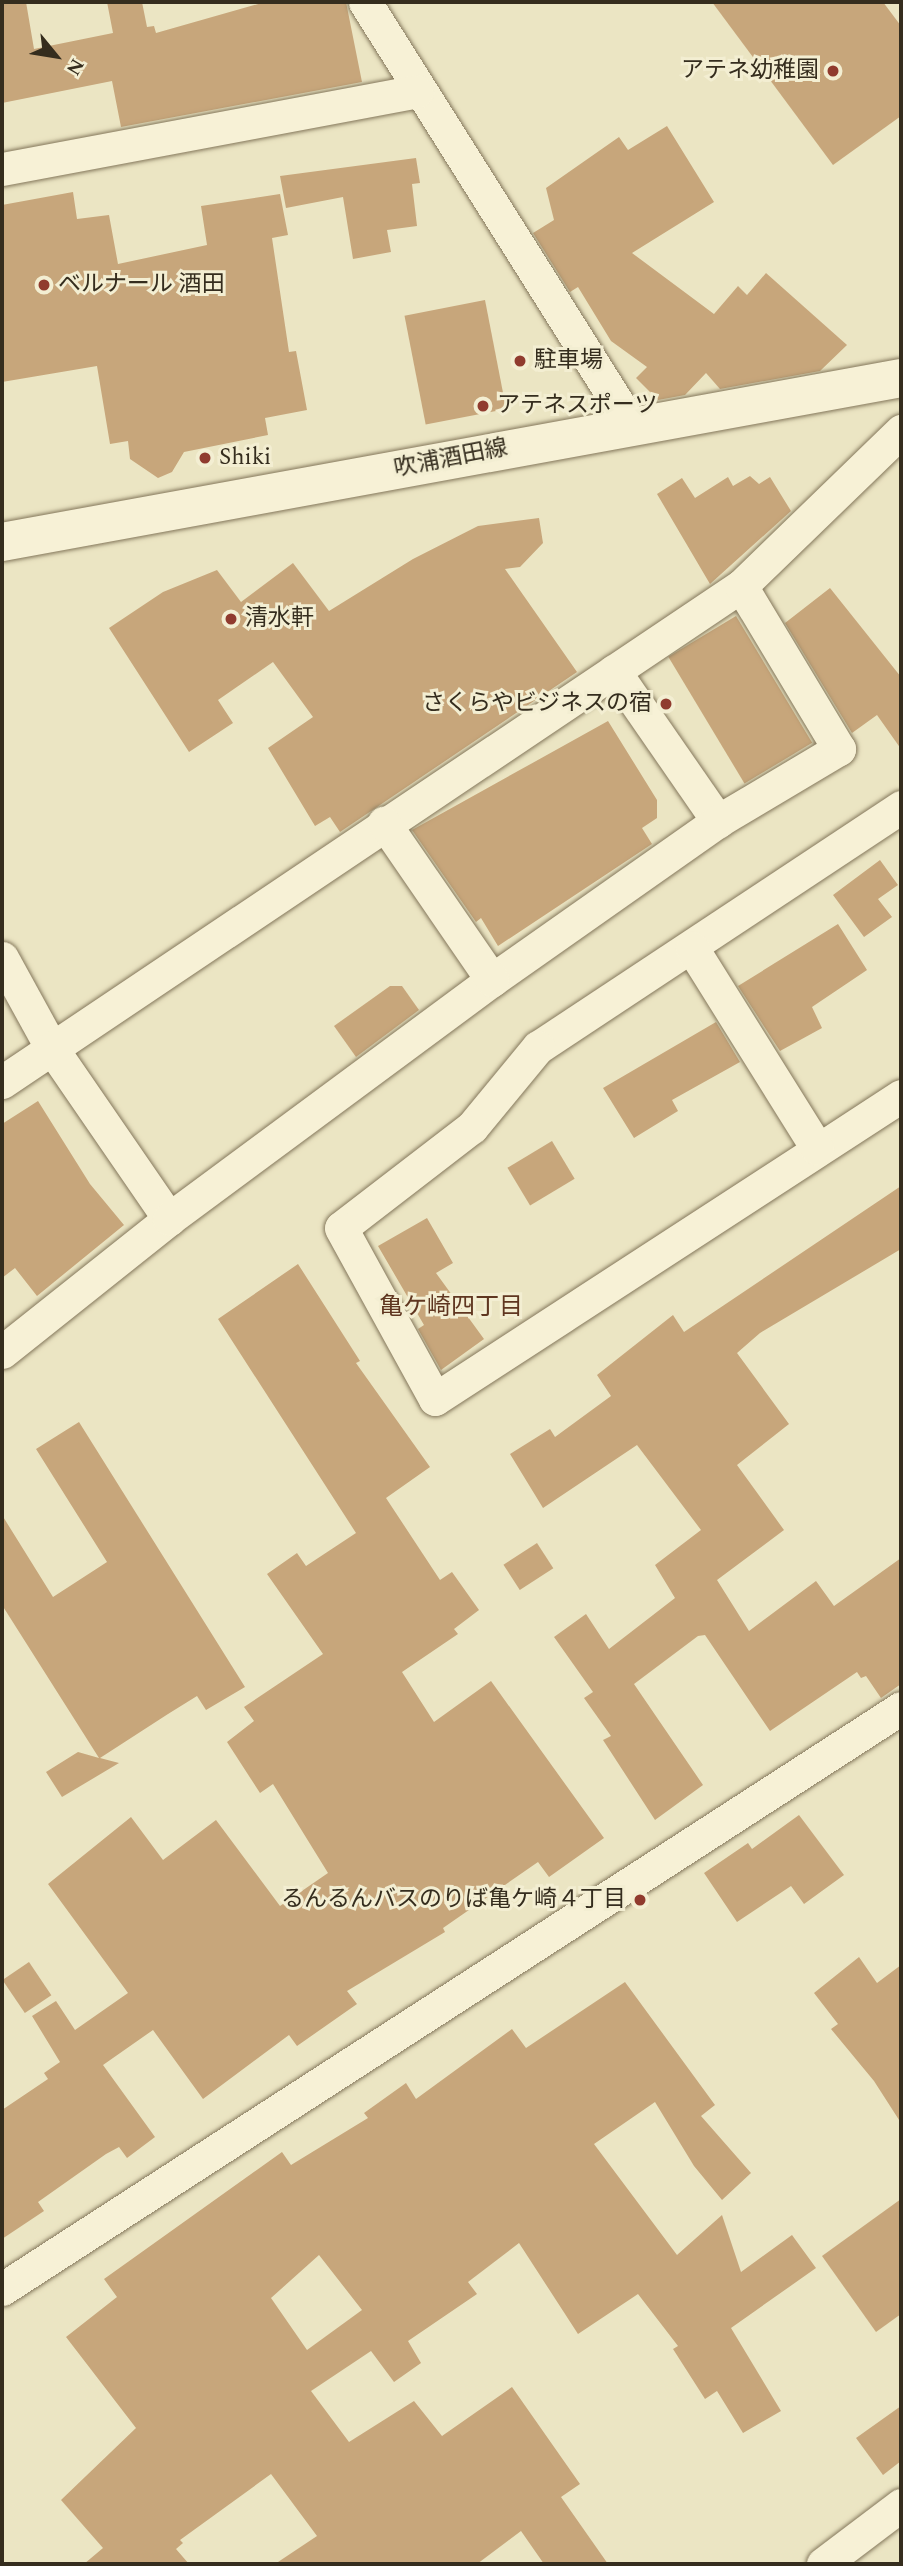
<!DOCTYPE html>
<meta charset="utf-8">
<style>
body{margin:0}
#map{position:relative;width:903px;height:2566px;overflow:hidden;background:#ebe5c3;font-family:Spectral,"Noto Sans JP",serif}
div>[style]{position:absolute}
.building>*{inset:0;background:#c7a67b;transform-origin:0 0}
.roads{filter:drop-shadow(0 0 2px #84775b) drop-shadow(0 0 2px #84775b)}
.street>*{height:33px;margin:-16.5px;padding:0 16.5px;transform-origin:16.5px;border-radius:16.5px;background:#f7f1d6}
.secondary>*{height:38px;margin:-19px;padding:0 19px;transform-origin:19px;border-radius:19px;background:#f7f1d6}
.dots>*{width:19px;height:19px;translate:-50% -50%;box-sizing:border-box;border:4px solid #f3eed2;border-radius:50%}
span{translate:-50% -50%;white-space:nowrap;text-align:center;line-height:1.15;-webkit-text-stroke:6px #f3eed2;paint-order:stroke}
.poi-label{font-size:23px;color:#352d1e}
.right{translate:-100% -50%;text-align:right}
.left{translate:0 -50%;text-align:left}
.street-label{font-size:23px;color:#352d1e}
.neighbourhood-label{font-size:24px;color:#5f3620}
.frame{position:absolute;inset:0;border:4px solid #352d1e;pointer-events:none}
.north{position:absolute;left:21px;top:21px;width:70px;height:70px;-webkit-text-stroke:5px #f3eed2;paint-order:stroke;rotate:120deg;font-size:19px;font-weight:700;line-height:28px;text-align:center;color:#352d1e}
.north::after{content:'';display:block;margin:auto;width:24px;height:32px;background:#352d1e;clip-path:polygon(50% 0,100% 100%,50% 72%,0 100%)}
</style>
<div id="map">
<div class="building">
<div style="clip-path:polygon(2px 2px,26px 2px,34px 49px,113px 33px,107px 2px,142px 2px,147px 27px,154px 26px,156px 33px,265px 2px,346px 2px,362px 82px,121px 127px,112px 81px,2px 103px)"></div>
<div style="clip-path:polygon(712px 2px,883px 2px,901px 26px,901px 116px,833px 165px)"></div>
<div style="clip-path:polygon(667px 126px,714px 202px,632px 253px,714px 314px,738px 286px,747px 295px,766px 273px,847px 345px,820px 371px,720px 389px,706px 373px,685px 395px,658px 400px,636px 378px,647px 367px,611px 341px,578px 287px,570px 292px,533px 233px,554px 220px,546px 188px,619px 137px,628px 150px)"></div>
<div style="clip-path:polygon(416px 158px,420px 183px,412px 184px,417px 226px,387px 230px,391px 252px,353px 259px,343px 197px,286px 208px,280px 176px)"></div>
<div style="clip-path:polygon(73px 192px,77px 219px,109px 215px,118px 264px,207px 245px,201px 206px,280px 194px,288px 235px,272px 238px,289px 352px,296px 351px,307px 410px,265px 418px,268px 435px,184px 452px,172px 472px,158px 478px,130px 459px,128px 441px,110px 444px,97px 366px,2px 382px,2px 205px)"></div>
<div style="left:485px;top:300px;width:111px;height:82px;rotate:79deg"></div>
<div style="clip-path:polygon(750px 476px,759px 484px,770px 477px,791px 511px,710px 584px,657px 494px,682px 478px,695px 498px,728px 477px,733px 486px)"></div>
<div style="clip-path:polygon(539px 518px,543px 543px,520px 567px,505px 569px,577px 672px,340px 832px,330px 817px,315px 826px,268px 748px,313px 717px,273px 662px,218px 700px,233px 723px,189px 752px,109px 628px,163px 592px,217px 570px,241px 602px,293px 563px,329px 611px,413px 559px,478px 526px)"></div>
<div style="clip-path:polygon(830px 588px,901px 677px,901px 749px,877px 715px,852px 733px,785px 623px)"></div>
<div style="left:736px;top:616px;width:148px;height:79px;rotate:59deg"></div>
<div style="clip-path:polygon(608px 721px,657px 800px,657px 818px,642px 828px,652px 844px,498px 946px,481px 918px,476px 922px,412px 830px)"></div>
<div style="clip-path:polygon(880px 860px,898px 885px,878px 899px,892px 917px,864px 937px,833px 895px)"></div>
<div style="clip-path:polygon(838px 924px,867px 970px,812px 1007px,822px 1028px,780px 1051px,738px 986px)"></div>
<div style="clip-path:polygon(390px 986px,402px 986px,419px 1010px,356px 1057px,334px 1026px)"></div>
<div style="clip-path:polygon(716px 1022px,740px 1062px,672px 1100px,678px 1111px,634px 1138px,603px 1088px)"></div>
<div style="clip-path:polygon(38px 1101px,90px 1184px,124px 1225px,37px 1296px,15px 1268px,2px 1278px,2px 1124px)"></div>
<div style="left:552px;top:1141px;width:44px;height:52px;rotate:59deg"></div>
<div style="clip-path:polygon(901px 1186px,901px 1249px,760px 1333px,737px 1353px,789px 1424px,737px 1465px,784px 1530px,717px 1580px,749px 1631px,816px 1581px,834px 1606px,901px 1558px,901px 1684px,881px 1698px,866px 1676px,861px 1678px,857px 1672px,770px 1731px,705px 1635px,698px 1636px,634px 1684px,703px 1785px,655px 1820px,603px 1740px,611px 1736px,584px 1698px,593px 1692px,554px 1637px,586px 1614px,609px 1649px,675px 1598px,655px 1565px,701px 1530px,637px 1445px,543px 1508px,510px 1454px,550px 1429px,555px 1437px,611px 1396px,597px 1375px,673px 1315px,684px 1332px)"></div>
<div style="clip-path:polygon(427px 1218px,453px 1263px,436px 1273px,484px 1339px,441px 1370px,418px 1329px,424px 1325px,378px 1246px)"></div>
<div style="clip-path:polygon(298px 1264px,360px 1361px,356px 1363px,430px 1467px,386px 1498px,440px 1580px,452px 1572px,479px 1610px,454px 1629px,458px 1634px,402px 1672px,434px 1722px,491px 1681px,604px 1838px,549px 1877px,538px 1862px,443px 1928px,445px 1932px,347px 1991px,357px 2004px,297px 2046px,289px 2035px,203px 2099px,153px 2030px,103px 2065px,155px 2137px,127px 2158px,119px 2147px,106px 2154px,38px 2202px,44px 2211px,2px 2239px,2px 2110px,48px 2079px,44px 2073px,60px 2062px,32px 2016px,56px 2001px,75px 2030px,128px 1993px,48px 1884px,131px 1817px,163px 1860px,216px 1820px,280px 1906px,328px 1873px,273px 1784px,260px 1793px,227px 1742px,254px 1721px,244px 1707px,323px 1654px,267px 1574px,297px 1553px,306px 1566px,356px 1533px,218px 1319px)"></div>
<div style="clip-path:polygon(79px 1422px,245px 1687px,206px 1710px,197px 1696px,168px 1714px,100px 1758px,119px 1763px,62px 1797px,46px 1772px,78px 1752px,99px 1758px,2px 1605px,2px 1515px,53px 1597px,107px 1562px,36px 1449px)"></div>
<div style="left:537px;top:1543px;width:30px;height:40px;rotate:57deg"></div>
<div style="clip-path:polygon(799px 1815px,844px 1875px,804px 1904px,791px 1886px,737px 1922px,704px 1873px,748px 1843px,752px 1849px)"></div>
<div style="clip-path:polygon(859px 1957px,877px 1983px,901px 1965px,901px 2123px,874px 2081px,831px 2029px,838px 2024px,814px 1993px)"></div>
<div style="left:29px;top:1962px;width:40px;height:32px;rotate:56deg"></div>
<div style="clip-path:polygon(evenodd,625px 1982px,715px 2105px,701px 2116px,751px 2173px,722px 2200px,694px 2166px,655px 2102px,594px 2144px,677px 2255px,722px 2215px,741px 2272px,792px 2235px,816px 2268px,731px 2328px,781px 2411px,743px 2433px,717px 2391px,705px 2399px,673px 2349px,678px 2346px,638px 2294px,578px 2334px,519px 2243px,468px 2282px,477px 2294px,408px 2341px,421px 2363px,394px 2382px,371px 2351px,311px 2391px,349px 2442px,414px 2401px,442px 2436px,512px 2387px,580px 2484px,561px 2497px,608px 2564px,544px 2564px,521px 2531px,477px 2564px,275px 2564px,317px 2536px,271px 2474px,180px 2540px,183px 2543px,176px 2549px,189px 2564px,84px 2564px,103px 2548px,61px 2500px,136px 2428px,66px 2337px,117px 2297px,104px 2279px,282px 2152px,291px 2165px,368px 2118px,364px 2113px,406px 2083px,416px 2099px,512px 2029px,526px 2048px,625px 1982px,319px 2255px,362px 2310px,307px 2350px,271px 2298px,319px 2255px)"></div>
<div style="clip-path:polygon(901px 2199px,901px 2314px,876px 2332px,822px 2256px)"></div>
<div style="clip-path:polygon(901px 2406px,901px 2461px,883px 2475px,856px 2438px)"></div>
</div>
<div class="roads">
<div class="street">
<div style="left:365px;top:2px;width:500px;rotate:57.8deg"></div>
<div style="left:2px;top:169px;width:422px;rotate:-10.6deg"></div>
<div style="left:614px;top:671px;width:183px;rotate:55.3deg"></div>
<div style="left:901px;top:807px;width:435px;rotate:146.5deg"></div>
<div style="left:538px;top:1047px;width:104px;rotate:129.5deg"></div>
<div style="left:472px;top:1127px;width:165px;rotate:142.4deg"></div>
<div style="left:341px;top:1228px;width:195px;rotate:61.2deg"></div>
<div style="left:435px;top:1399px;width:556px;rotate:-33.03deg"></div>
<div style="left:692px;top:948px;width:236px;rotate:58deg"></div>
<div style="left:2px;top:958px;width:102px;rotate:61.2deg"></div>
<div style="left:51px;top:1047px;width:209px;rotate:55.5deg"></div>
<div style="left:492px;top:980px;width:276px;rotate:-35.1deg"></div>
<div style="left:718px;top:821px;width:141px;rotate:-30.8deg"></div>
<div style="left:839px;top:749px;width:190px;rotate:-121deg"></div>
<div style="left:2px;top:1082px;width:890px;rotate:-33.87deg"></div>
<div style="left:741px;top:586px;width:223px;rotate:-44.1deg"></div>
<div style="left:2px;top:1352px;width:213px;rotate:-38.5deg"></div>
<div style="left:169px;top:1219px;width:402px;rotate:-36.5deg"></div>
<div style="left:492px;top:980px;width:191px;rotate:-124.5deg"></div>
<div style="left:2px;top:2289px;width:1070px;rotate:-32.87deg"></div>
<div style="left:823px;top:2564px;width:98px;rotate:-37.1deg"></div>
</div>
<div class="secondary">
<div style="left:2px;top:542px;width:914px;rotate:-10.34deg"></div>
</div>
</div>
<div class="dots">
<div style="left:833px;top:71px;background:#903b2e"></div>
<div style="left:44px;top:285px;background:#903b2e"></div>
<div style="left:520px;top:361px;background:#903b2e"></div>
<div style="left:483px;top:406px;background:#903b2e"></div>
<div style="left:205px;top:458px;background:#903b2e"></div>
<div style="left:231px;top:619px;background:#903b2e"></div>
<div style="left:666px;top:704px;background:#903b2e"></div>
<div style="left:640px;top:1900px;background:#903b2e"></div>
</div>
<div class="poi-label">
<span class="right" style="left:819px;top:71px">アテネ幼稚園</span>
<span class="left" style="left:58px;top:285px">ベルナール 酒田</span>
<span class="left" style="left:534px;top:361px">駐車場</span>
<span class="left" style="left:497px;top:406px">アテネスポーツ</span>
<span class="left" style="left:219px;top:458px">Shiki</span>
<span class="left" style="left:245px;top:619px">清水軒</span>
<span class="right" style="left:652px;top:704px">さくらやビジネスの宿</span>
<span class="right" style="left:626px;top:1900px">るんるんバスのりば亀ケ崎４丁目</span>
</div>
<div class="street-label">
<span style="left:451px;top:459px;rotate:-11deg">吹浦酒田線</span>
</div>
<div class="neighbourhood-label">
<span style="left:451px;top:1308px">亀ケ崎四丁目</span>
</div>
<div class="frame"></div>
<div class="north">N</div>
</div>
